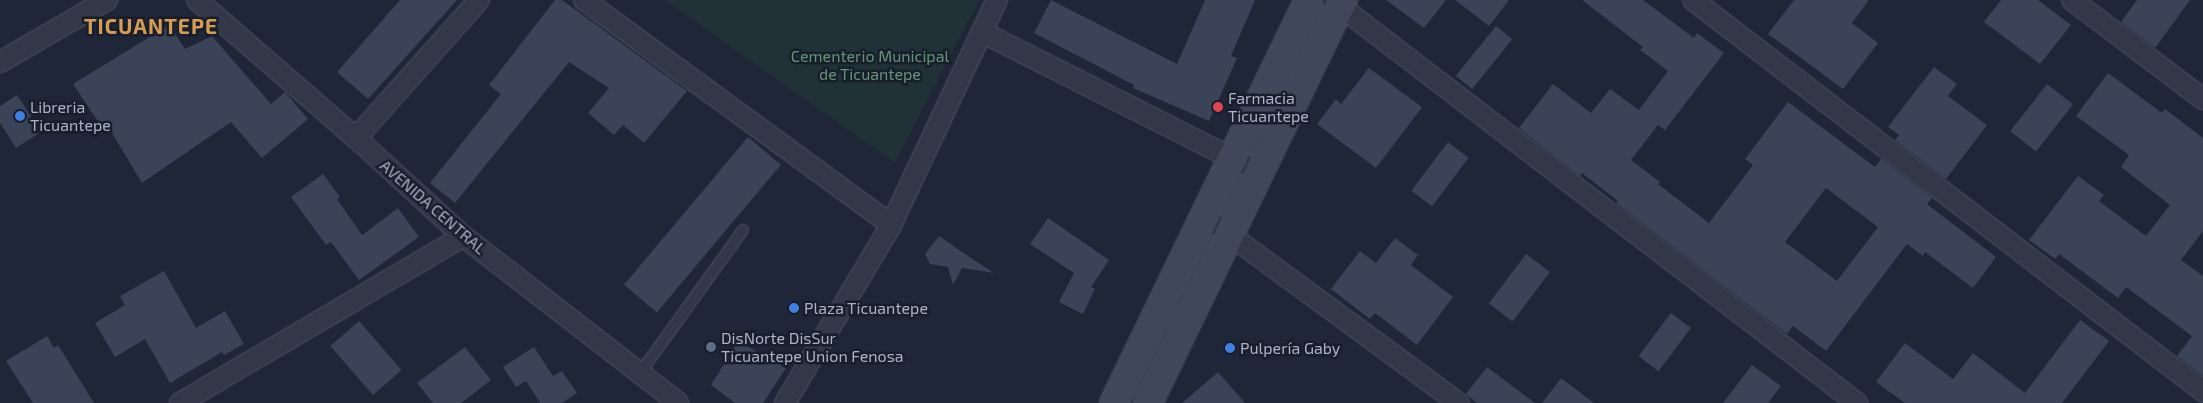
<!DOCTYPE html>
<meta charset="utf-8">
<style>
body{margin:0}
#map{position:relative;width:2203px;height:403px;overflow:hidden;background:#1e2637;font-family:"Exo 2",sans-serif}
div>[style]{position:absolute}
.green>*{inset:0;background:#203238}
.building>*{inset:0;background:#3a4358;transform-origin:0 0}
.roads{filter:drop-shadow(0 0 1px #4f5566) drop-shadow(0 0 1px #4f5566)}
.lane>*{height:10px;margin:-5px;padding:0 5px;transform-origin:5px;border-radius:5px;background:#323847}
.street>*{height:20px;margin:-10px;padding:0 10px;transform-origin:10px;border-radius:10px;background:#323847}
.secondary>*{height:28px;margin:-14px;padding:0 14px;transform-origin:14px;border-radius:14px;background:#40475b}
.dots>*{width:14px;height:14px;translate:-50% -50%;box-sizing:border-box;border:2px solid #181e2c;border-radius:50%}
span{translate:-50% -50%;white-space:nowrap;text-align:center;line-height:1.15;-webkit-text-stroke:5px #181e2c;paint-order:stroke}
.park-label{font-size:16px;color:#639574}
.poi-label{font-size:16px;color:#acb2c5}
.left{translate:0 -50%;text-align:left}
.street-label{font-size:16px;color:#acb2c5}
.district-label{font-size:21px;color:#d79c54;font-weight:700;letter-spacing:1px}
</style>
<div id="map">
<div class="green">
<div style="clip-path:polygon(665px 0,979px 0,895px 163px)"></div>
</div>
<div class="building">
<div style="clip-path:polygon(400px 0,457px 0,368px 99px,337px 72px)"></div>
<div style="clip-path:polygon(555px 0,562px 0,687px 91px,644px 143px,623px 125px,614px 135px,588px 113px,609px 88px,569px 62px,455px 203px,430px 183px,501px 94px,489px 85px)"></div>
<div style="clip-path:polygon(1051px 0,1177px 64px,1205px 0,1255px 0,1231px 56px,1237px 58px,1209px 121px,1133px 88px,1134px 85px,1034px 33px)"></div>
<div style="clip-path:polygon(1386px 0,1446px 0,1424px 28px)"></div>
<div style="clip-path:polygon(1455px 0,1509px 0,1489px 26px)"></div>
<div style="clip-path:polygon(evenodd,1582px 0,1643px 0,1694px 38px,1697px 33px,1724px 53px,1665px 130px,1658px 125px,1631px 160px,1660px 182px,1658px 184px,1709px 223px,1753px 165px,1745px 159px,1788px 102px,1875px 167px,1881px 159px,1932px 198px,1927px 204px,1996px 257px,1973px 288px,1925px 252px,1923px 256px,1907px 244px,1826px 351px,1793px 326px,1787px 334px,1616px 203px,1618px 201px,1582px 173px,1580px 176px,1519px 128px,1553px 84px,1591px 113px,1610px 89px,1639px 110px,1668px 71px,1640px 50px,1643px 47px,1582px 0,1826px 188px,1878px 227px,1837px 281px,1785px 242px,1826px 188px)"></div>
<div style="clip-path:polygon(1794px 0,1869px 0,1852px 23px,1878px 43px,1843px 89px,1768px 34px)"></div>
<div style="clip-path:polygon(2001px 0,2038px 0,2071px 25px,2040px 64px,1984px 22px)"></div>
<div style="clip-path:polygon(2137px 0,2190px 0,2155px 48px,2121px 22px)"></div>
<div style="clip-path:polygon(169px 25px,185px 49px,212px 36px,271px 104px,285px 92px,308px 119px,262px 158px,231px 122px,142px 183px,106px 123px,101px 126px,73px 84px)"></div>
<div style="left:1496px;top:26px;width:21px;height:64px;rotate:39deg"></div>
<div style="clip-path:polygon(1934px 67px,1957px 84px,1948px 96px,1987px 125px,1946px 179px,1895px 140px,1899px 135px,1888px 127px)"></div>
<div style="clip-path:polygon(1369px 68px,1422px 107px,1376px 168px,1317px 124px,1336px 99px,1341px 104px)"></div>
<div style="clip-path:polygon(2108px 73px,2162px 113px,2165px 109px,2203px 138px,2203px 231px,2181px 260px,2203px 276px,2203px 376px,2177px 356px,2192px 336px,2126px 287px,2118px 298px,2059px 254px,2055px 259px,2029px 240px,2078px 176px,2104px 195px,2099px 201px,2146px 236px,2170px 205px,2121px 167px,2129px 155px,2076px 116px)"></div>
<div style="left:2047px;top:84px;width:33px;height:60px;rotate:38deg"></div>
<div style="clip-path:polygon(17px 95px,41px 132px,16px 148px,0 123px,0 106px)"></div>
<div style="left:748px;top:137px;width:43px;height:193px;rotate:40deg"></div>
<div style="left:1448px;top:142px;width:26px;height:61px;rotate:37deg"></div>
<div style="clip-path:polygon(323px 174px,340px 197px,337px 199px,362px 235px,398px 208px,419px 237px,359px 280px,331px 242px,326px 245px,291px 197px)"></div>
<div style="clip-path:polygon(1048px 218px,1109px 260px,1091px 287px,1095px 289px,1083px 314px,1059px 302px,1074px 273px,1030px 244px)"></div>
<div style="clip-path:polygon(939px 236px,968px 256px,994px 273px,962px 268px,953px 285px,948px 267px,930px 264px,925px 254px)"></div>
<div style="clip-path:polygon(1395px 238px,1418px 255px,1411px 265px,1453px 297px,1417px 345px,1375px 313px,1370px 319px,1331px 289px,1360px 251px,1376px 263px)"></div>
<div style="left:1526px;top:254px;width:30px;height:62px;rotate:37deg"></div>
<div style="clip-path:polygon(164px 271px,196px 328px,225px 311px,244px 344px,224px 355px,222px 352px,170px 383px,145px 339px,115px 357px,95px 323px,125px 305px,120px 296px)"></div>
<div style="left:1671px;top:313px;width:25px;height:54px;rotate:37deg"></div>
<div style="clip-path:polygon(2080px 320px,2109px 341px,2062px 403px,1905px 403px,1876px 382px,1905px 343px,1953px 379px,1973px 353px,2025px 393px)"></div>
<div style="left:359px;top:321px;width:65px;height:38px;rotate:49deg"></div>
<div style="clip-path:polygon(47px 336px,54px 348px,58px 345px,94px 403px,33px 403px,6px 361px)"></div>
<div style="clip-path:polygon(738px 341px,786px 368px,763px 403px,735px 403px,711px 385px)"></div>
<div style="clip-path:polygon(465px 347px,491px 380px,461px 403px,433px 403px,417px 383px)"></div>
<div style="clip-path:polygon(534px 347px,553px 376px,562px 371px,577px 393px,562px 403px,540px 403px,526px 381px,516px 387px,503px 367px)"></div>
<div style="clip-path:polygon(1752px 365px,1781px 386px,1768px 403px,1723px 403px)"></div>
<div style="clip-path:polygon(1487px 367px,1535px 403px,1477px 403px,1466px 394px)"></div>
<div style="clip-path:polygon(1218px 372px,1245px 403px,1182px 403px)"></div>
<div style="clip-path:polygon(1561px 378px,1594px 403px,1542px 403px)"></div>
</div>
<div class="roads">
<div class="lane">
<div style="left:640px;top:373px;width:176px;rotate:-54.2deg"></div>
</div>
<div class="street">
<div style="left:197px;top:0;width:211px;rotate:41deg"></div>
<div style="left:356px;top:138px;width:145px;rotate:42.5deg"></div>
<div style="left:463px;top:236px;width:272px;rotate:37.8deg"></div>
<div style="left:584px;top:0;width:381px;rotate:36.2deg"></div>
<div style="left:1332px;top:0;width:662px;rotate:37.51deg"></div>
<div style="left:1693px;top:0;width:643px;rotate:37.48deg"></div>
<div style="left:2072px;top:0;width:164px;rotate:37.1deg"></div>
<div style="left:982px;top:32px;width:310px;rotate:26.8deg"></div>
<div style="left:0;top:62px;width:124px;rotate:-30.1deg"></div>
<div style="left:356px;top:138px;width:185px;rotate:-48.3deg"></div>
<div style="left:1204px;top:216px;width:316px;rotate:36.3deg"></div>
<div style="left:180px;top:403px;width:329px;rotate:-30.5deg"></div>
<div style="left:785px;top:403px;width:207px;rotate:-59.2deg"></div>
<div style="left:891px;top:225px;width:249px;rotate:-64.8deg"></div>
</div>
<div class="secondary">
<div style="left:1114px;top:403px;width:448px;rotate:-64.2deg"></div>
<div style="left:1148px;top:403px;width:448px;rotate:-64.2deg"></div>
</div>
</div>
<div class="dots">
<div style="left:1218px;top:107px;background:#e0444e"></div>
<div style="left:20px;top:116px;background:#3f7fe0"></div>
<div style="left:794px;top:308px;background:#3f7fe0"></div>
<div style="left:711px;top:347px;background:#5c6f8a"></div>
<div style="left:1230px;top:348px;background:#3f7fe0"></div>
</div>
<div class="park-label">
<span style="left:870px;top:65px">Cementerio Municipal<br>de Ticuantepe</span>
</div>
<div class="poi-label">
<span class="left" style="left:1228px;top:107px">Farmacia<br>Ticuantepe</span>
<span class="left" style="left:30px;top:116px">Libreria<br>Ticuantepe</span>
<span class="left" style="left:804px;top:308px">Plaza Ticuantepe</span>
<span class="left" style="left:721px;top:347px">DisNorte DisSur<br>Ticuantepe Union Fenosa</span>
<span class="left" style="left:1240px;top:348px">Pulpería Gaby</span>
</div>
<div class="street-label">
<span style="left:433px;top:207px;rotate:41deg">AVENIDA CENTRAL</span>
</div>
<div class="district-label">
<span style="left:151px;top:26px">TICUANTEPE</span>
</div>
</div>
